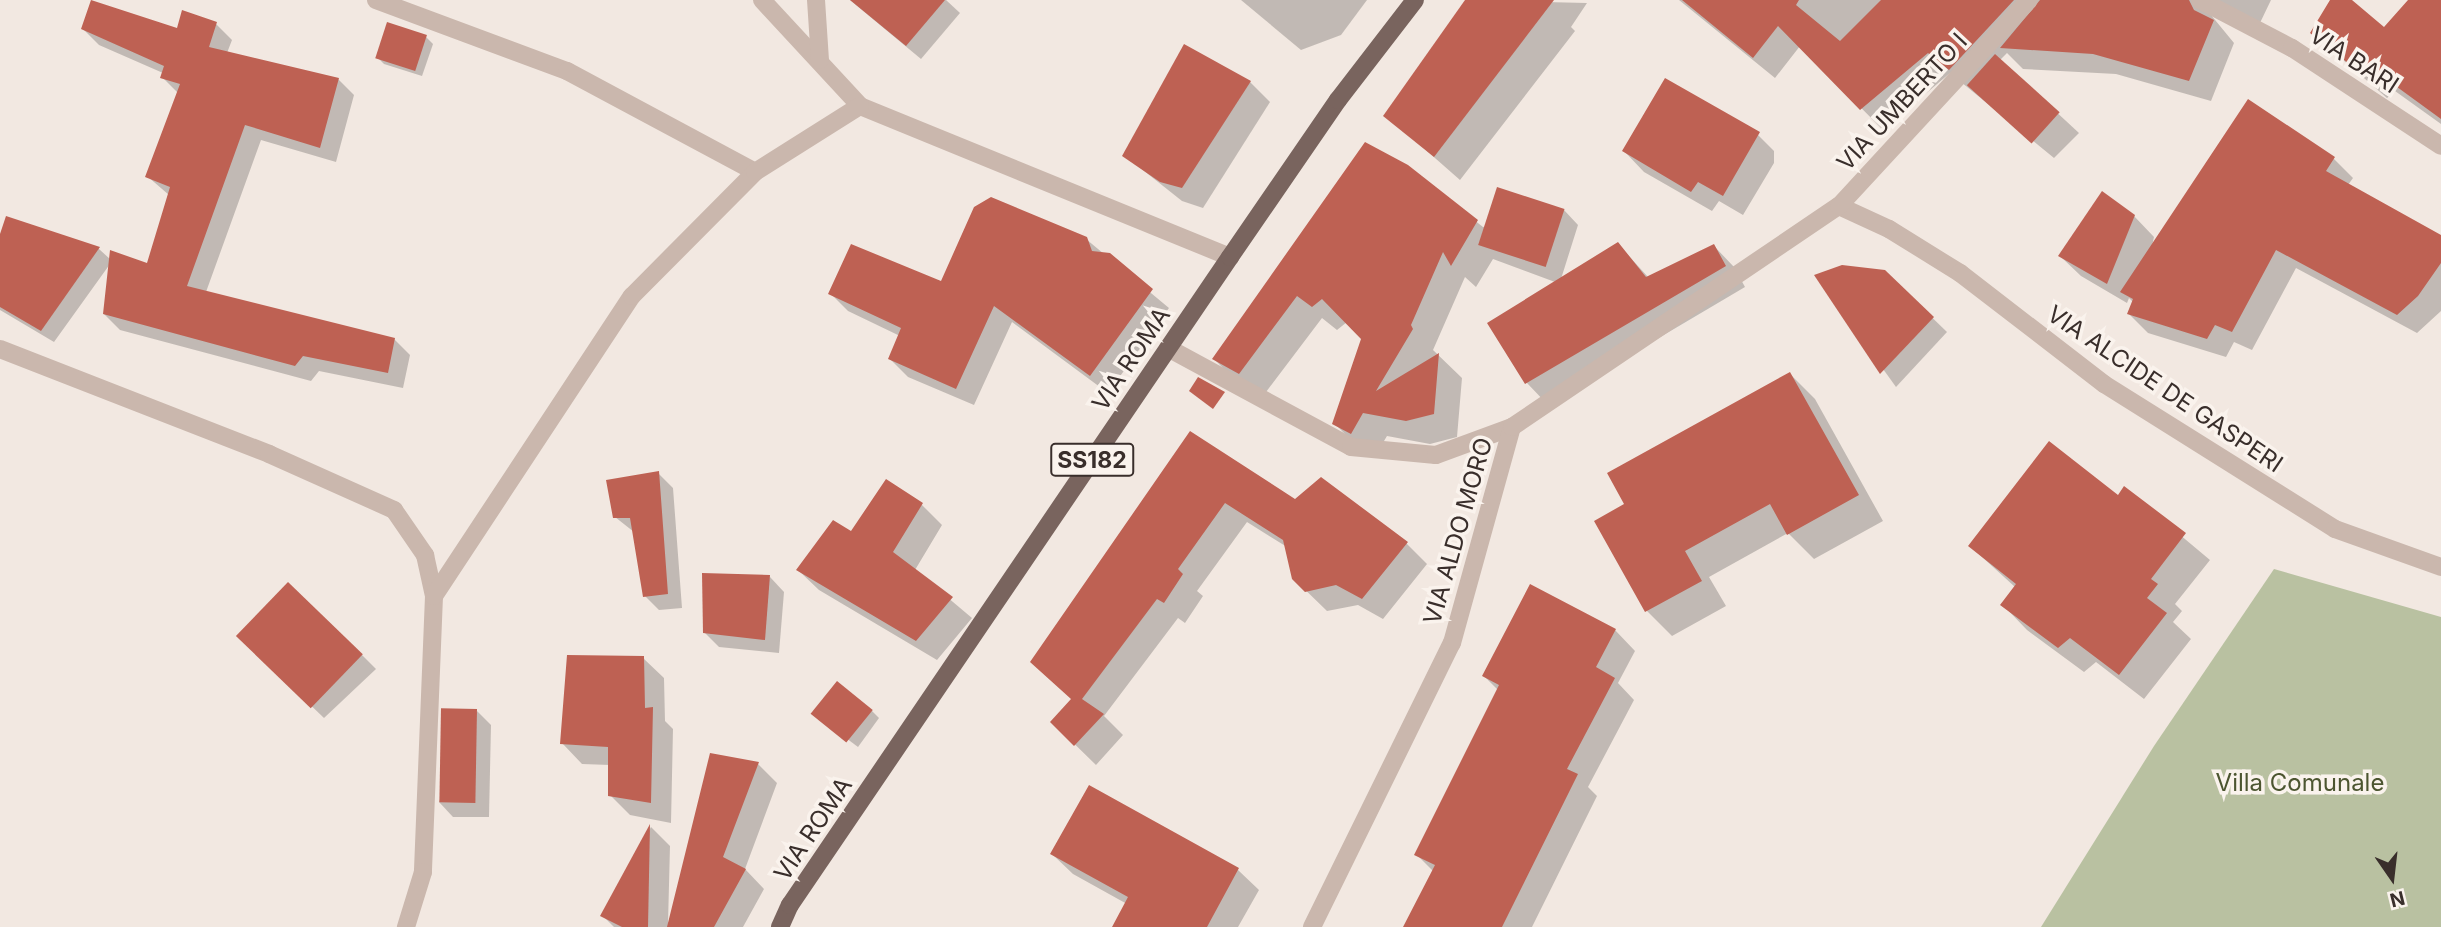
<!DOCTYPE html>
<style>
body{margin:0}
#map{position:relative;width:2441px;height:927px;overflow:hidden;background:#f2e8e1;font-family:Inter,sans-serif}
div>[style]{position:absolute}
.green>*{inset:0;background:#b9c1a1}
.shadow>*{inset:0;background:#0003}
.building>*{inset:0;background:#be6153;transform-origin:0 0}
.minor>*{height:18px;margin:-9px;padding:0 9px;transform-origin:9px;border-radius:9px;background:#cab7ad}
.primary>*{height:18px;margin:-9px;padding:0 9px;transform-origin:9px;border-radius:9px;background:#79645e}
span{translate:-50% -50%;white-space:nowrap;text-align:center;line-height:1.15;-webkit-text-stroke:7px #faf3ed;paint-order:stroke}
.shield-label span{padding:2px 5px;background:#faf3ed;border:2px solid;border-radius:5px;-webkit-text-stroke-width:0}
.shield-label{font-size:23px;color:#392e2b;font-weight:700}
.street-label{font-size:24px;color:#392e2b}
.park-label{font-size:24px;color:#4c5530}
.north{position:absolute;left:2357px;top:843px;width:70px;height:70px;-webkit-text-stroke:5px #faf3ed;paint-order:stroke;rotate:166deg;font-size:19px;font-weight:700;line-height:28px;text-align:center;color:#392e2b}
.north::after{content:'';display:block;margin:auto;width:24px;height:32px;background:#392e2b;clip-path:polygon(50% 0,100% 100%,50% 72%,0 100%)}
</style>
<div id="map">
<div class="green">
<div style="clip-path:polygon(2274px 569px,2441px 617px,2441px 927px,2041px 927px,2154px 746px)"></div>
</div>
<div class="shadow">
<div style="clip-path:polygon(850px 0,946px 0,960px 13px,921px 59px)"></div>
<div style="clip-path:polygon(1241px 0,1367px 0,1341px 35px,1301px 50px)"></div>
<div style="clip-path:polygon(1467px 0,1587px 3px,1571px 27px,1575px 31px,1460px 180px,1386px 115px)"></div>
<div style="clip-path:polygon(1679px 0,2271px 0,2259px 25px,2211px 15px,2234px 43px,2211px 101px,2116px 74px,2023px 69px,2007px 53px,2000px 60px,2079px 133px,2054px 158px,1950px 73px,1883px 130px,1800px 46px,1775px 78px)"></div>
<div style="clip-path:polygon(2332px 0,2349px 0,2384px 29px,2410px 0,2441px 0,2441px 124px,2395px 91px,2387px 98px,2312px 33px)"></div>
<div style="clip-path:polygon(216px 24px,232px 40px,227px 53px,338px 79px,354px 95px,336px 162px,261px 140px,206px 292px,394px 339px,410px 355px,403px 388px,319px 371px,311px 381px,120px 330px,104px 314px,110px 264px,54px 342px,0 310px,0 239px,7px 219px,99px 249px,111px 260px,148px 265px,169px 195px,147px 176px,179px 94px,162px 77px,163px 73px,99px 45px,83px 29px,178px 30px)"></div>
<div style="clip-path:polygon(426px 37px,433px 44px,422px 76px,384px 64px,377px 57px)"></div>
<div style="clip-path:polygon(1250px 82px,1270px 102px,1203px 208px,1182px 201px,1124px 155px)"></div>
<div style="clip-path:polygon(2249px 102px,2334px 159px,2353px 178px,2348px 185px,2441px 237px,2441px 311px,2417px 333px,2296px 268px,2252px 350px,2234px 342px,2226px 357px,2148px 333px,2129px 314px,2134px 303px,2129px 298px,2127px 303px,2081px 276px,2060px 256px,2134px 216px,2154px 237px,2152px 246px)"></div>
<div style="clip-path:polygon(1753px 130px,1774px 151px,1774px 163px,1743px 215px,1719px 201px,1712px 211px,1644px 172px,1624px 151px)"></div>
<div style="clip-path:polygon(1407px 167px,1483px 227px,1564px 210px,1578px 225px,1561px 279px,1618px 244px,1648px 277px,1714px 246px,1734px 267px,1745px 287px,1547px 404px,1527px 383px,1489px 323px,1555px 282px,1493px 259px,1476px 287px,1465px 277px,1433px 350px,1462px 378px,1457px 437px,1430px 444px,1387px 436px,1375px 456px,1358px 447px,1334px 423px,1363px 339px,1347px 322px,1337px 330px,1322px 318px,1263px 396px,1237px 382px,1214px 359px)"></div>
<div style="clip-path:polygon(1086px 239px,1169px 308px,1108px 393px,1012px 322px,974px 405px,908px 377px,890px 359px,900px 336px,848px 311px,830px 293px,941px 284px)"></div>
<div style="clip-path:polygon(1884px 271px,1947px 332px,1896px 387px,1816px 276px)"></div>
<div style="clip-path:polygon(1790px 374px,1815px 399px,1883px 521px,1814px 559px,1788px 533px,1709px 577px,1726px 606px,1672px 636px,1647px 611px,1597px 522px,1626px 505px)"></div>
<div style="clip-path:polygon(1191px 433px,1295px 502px,1406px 543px,1427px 564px,1383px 619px,1358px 605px,1327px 611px,1293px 578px,1287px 547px,1247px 522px,1197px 591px,1203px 596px,1185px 623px,1178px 618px,1104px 716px,1123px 735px,1096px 765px,1052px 722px,1073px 700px,1032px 662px)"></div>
<div style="clip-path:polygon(658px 473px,673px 488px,682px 608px,659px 610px,645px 596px,634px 532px,615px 517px)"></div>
<div style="clip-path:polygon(2124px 488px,2210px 560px,2175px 604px,2182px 611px,2173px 622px,2191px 639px,2144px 699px,2096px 662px,2084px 672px,2027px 630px,2002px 604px,2015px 587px,1970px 546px,2118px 497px)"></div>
<div style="clip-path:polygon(921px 504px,942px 525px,915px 570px,972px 618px,937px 660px,819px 590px,798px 570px,852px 534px)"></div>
<div style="clip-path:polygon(770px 577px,784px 592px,779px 653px,719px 647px,705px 633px)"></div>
<div style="clip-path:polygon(1615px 630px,1635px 651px,1618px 683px,1634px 700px,1588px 787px,1597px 796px,1532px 927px,1405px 927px,1433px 871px,1416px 854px,1498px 690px,1484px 676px)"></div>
<div style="clip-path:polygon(253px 650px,362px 655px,376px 669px,324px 718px)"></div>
<div style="clip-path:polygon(643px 658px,664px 678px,665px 721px,673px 729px,671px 823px,630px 815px,610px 795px,610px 765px,582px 764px,562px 743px)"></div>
<div style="clip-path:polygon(477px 711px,491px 725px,489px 817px,453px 817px,439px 802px)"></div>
<div style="clip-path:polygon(872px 711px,879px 718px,858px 747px,814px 714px)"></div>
<div style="clip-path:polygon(758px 764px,777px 783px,745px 869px,764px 889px,743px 927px,614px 927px,602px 915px,651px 827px,670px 846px,668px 924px)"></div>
<div style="clip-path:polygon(1089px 787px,1238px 870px,1259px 890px,1238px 927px,1114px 927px,1127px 904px,1073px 874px,1052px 854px)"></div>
</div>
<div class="building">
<div style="clip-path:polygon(91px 0,177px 28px,182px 10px,217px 22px,209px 47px,339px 78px,320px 148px,245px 125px,187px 286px,395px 338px,388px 373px,303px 356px,295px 366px,103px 314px,110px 250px,147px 263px,170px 187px,145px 177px,180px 84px,160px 78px,164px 66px,81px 29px)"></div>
<div style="clip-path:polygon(850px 0,945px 0,906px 46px)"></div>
<div style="clip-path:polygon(1465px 0,1554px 0,1434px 157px,1383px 116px)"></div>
<div style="clip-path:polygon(1682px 0,1799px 0,1796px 5px,1840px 41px,1881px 0,2014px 0,1949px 70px,1928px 53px,1860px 110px,1778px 26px,1753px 58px)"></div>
<div style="clip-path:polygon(2040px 0,2189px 0,2194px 10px,2214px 20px,2189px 81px,2093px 54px,2000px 48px)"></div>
<div style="clip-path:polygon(2330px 0,2352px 0,2384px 27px,2408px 0,2441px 0,2441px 119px,2371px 68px,2363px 75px,2310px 33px)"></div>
<div style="left:387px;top:22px;width:42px;height:38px;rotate:18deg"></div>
<div style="clip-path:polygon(1184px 44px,1251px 81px,1182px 188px,1160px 182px,1122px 156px)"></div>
<div style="left:1995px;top:54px;width:87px;height:42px;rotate:42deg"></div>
<div style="clip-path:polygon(1665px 78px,1760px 132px,1723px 196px,1698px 182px,1691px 192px,1622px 151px)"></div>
<div style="clip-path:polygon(2248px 99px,2335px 157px,2326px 171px,2441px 235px,2441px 263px,2418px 296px,2397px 315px,2276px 250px,2232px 332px,2215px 325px,2207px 339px,2127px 314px,2133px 299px,2120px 292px)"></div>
<div style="clip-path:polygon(1365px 142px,1408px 165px,1478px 220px,1451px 266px,1443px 252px,1411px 325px,1413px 329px,1376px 391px,1439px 353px,1434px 414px,1406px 421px,1363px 413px,1351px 434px,1332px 424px,1361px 339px,1322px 299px,1312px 307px,1297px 296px,1239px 374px,1212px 359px)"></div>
<div style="left:1497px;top:187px;width:71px;height:61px;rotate:18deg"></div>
<div style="clip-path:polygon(2102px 191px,2135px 215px,2107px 284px,2058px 256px)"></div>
<div style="clip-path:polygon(991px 197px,1087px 237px,1092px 251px,1110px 253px,1153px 289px,1090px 376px,994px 306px,956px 389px,888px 359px,901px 328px,828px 294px,851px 244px,941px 281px,974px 207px)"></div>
<div style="clip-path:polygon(6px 216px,100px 247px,41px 331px,0 307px,0 234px)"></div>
<div style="clip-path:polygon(1618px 242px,1646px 277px,1714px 244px,1726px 266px,1525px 384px,1487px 323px)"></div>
<div style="clip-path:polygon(1842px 265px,1885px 270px,1934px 317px,1880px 374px,1814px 275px)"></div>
<div style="clip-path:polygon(1790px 372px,1859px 495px,1787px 535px,1770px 504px,1685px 551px,1702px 581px,1645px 612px,1594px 521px,1624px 504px,1607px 473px)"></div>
<div style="clip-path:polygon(1198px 377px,1225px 392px,1213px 409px,1189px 391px)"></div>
<div style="clip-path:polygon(1190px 431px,1295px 499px,1321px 477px,1408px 542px,1362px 599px,1336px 585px,1305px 592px,1292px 579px,1283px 540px,1225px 503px,1178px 569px,1183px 574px,1164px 603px,1157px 599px,1082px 699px,1104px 714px,1074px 746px,1050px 722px,1071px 699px,1030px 662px)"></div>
<div style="clip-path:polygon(2049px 441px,2118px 495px,2124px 486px,2186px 533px,2151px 579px,2158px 584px,2147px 598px,2167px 613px,2119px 675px,2070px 638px,2058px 648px,2000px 605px,2016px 584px,1968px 546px)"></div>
<div style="clip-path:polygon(659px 471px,668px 594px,643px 597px,630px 518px,613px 518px,606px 480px)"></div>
<div style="clip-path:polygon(886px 479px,923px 503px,893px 552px,953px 597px,916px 641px,796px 570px,833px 520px,851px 531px)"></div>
<div style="clip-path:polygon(702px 573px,770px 575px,765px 640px,703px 633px)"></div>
<div style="left:288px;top:582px;width:104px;height:75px;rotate:44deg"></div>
<div style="clip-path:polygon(1530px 584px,1616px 629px,1596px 667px,1615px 678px,1567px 769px,1578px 774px,1502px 927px,1403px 927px,1435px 865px,1414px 855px,1499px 685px,1482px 676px)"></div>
<div style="clip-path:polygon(567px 655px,644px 656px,645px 708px,653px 707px,651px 803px,608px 796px,608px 747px,560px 744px)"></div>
<div style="left:837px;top:681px;width:46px;height:42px;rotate:39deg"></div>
<div style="left:477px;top:709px;width:94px;height:36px;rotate:91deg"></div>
<div style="clip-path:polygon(710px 753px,759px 762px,723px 857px,746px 869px,714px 927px,667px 927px)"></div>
<div style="clip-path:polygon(1089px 785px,1239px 868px,1207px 927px,1112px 927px,1128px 897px,1050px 854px)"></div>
<div style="clip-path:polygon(650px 824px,648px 927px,622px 927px,600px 916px)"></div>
</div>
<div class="minor">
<div style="left:376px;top:0;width:204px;rotate:20.4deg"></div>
<div style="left:567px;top:71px;width:213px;rotate:28.2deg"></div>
<div style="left:762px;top:0;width:144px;rotate:47.2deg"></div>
<div style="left:860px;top:106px;width:400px;rotate:22.2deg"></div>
<div style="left:816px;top:0;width:60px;rotate:86.2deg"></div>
<div style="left:2200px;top:0;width:104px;rotate:27.6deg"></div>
<div style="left:2292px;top:48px;width:178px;rotate:33.3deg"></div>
<div style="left:1839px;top:206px;width:55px;rotate:24.7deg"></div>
<div style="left:1889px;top:229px;width:84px;rotate:31.8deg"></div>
<div style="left:1960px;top:273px;width:182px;rotate:37.6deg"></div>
<div style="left:2104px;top:384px;width:273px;rotate:32.1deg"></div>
<div style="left:2335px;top:529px;width:113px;rotate:19.7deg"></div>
<div style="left:1168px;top:348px;width:208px;rotate:28.4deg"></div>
<div style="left:1351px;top:447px;width:85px;rotate:5.4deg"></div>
<div style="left:1436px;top:455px;width:81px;rotate:-20.2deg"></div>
<div style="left:0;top:349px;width:289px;rotate:21.3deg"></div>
<div style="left:269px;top:454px;width:137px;rotate:24.1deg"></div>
<div style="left:394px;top:510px;width:55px;rotate:55.4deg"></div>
<div style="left:425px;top:555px;width:42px;rotate:77.6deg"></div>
<div style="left:434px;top:596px;width:276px;rotate:92.3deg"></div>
<div style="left:423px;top:872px;width:58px;rotate:107.2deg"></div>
<div style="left:434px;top:596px;width:359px;rotate:-56.6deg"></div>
<div style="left:632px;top:296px;width:175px;rotate:-45.2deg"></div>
<div style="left:755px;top:172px;width:124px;rotate:-32.2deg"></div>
<div style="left:1312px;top:927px;width:317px;rotate:-63.8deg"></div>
<div style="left:1452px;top:643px;width:224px;rotate:-74.5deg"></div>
<div style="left:1512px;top:427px;width:395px;rotate:-34.1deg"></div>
<div style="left:1839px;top:206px;width:280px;rotate:-47.3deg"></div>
</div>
<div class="primary">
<div style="left:780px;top:927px;width:24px;rotate:-66deg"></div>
<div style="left:790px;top:905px;width:783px;rotate:-55.82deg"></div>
<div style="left:1230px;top:257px;width:191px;rotate:-55.5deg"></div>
<div style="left:1338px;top:100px;width:126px;rotate:-52.4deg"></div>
</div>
<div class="shield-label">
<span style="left:1092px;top:460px">SS182</span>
</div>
<div class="street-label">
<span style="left:2354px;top:60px;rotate:33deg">VIA BARI</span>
<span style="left:1902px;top:102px;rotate:-47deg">VIA UMBERTO I</span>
<span style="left:1131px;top:359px;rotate:-56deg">VIA ROMA</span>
<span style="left:2165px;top:389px;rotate:34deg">VIA ALCIDE DE GASPERI</span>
<span style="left:1458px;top:531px;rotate:-74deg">VIA ALDO MORO</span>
<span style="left:813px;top:829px;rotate:-56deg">VIA ROMA</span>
</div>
<div class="park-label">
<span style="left:2300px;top:783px">Villa Comunale</span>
</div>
<div class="north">N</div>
</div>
